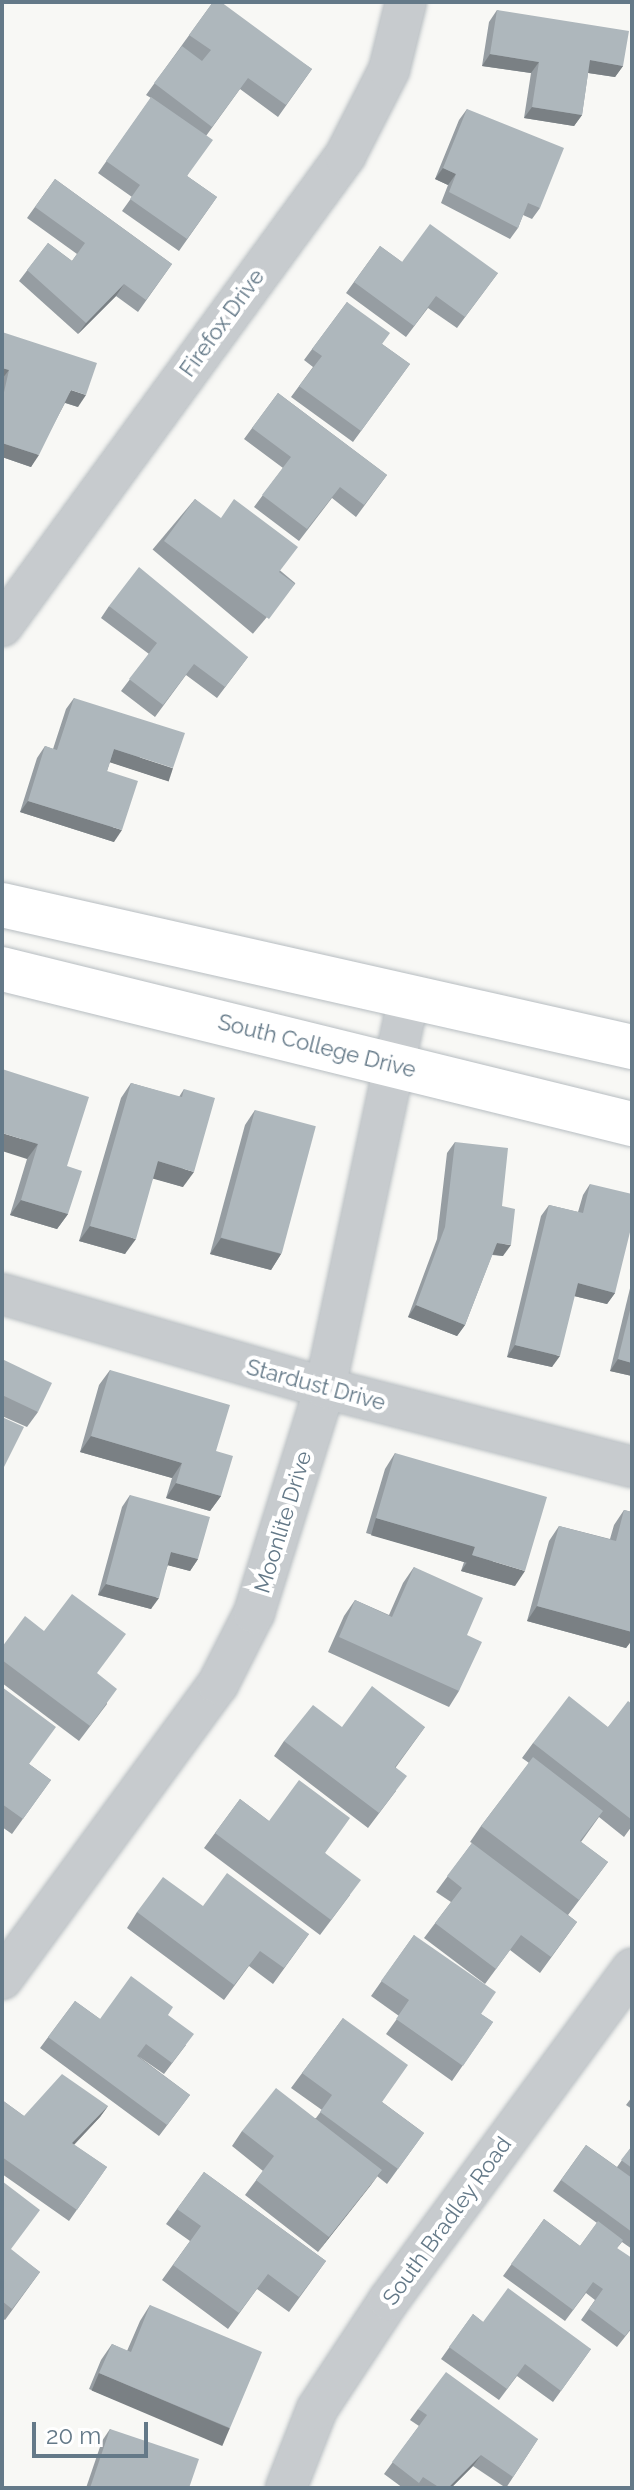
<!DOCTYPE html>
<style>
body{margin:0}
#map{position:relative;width:634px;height:2490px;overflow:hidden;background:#f8f8f5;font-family:Raleway,sans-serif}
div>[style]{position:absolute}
.roads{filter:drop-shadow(0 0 2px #b7bdc1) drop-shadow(0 0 2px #b7bdc1)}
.street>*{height:40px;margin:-20px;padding:0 20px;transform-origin:20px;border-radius:20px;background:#c7cbce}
.secondary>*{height:44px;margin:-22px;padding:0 22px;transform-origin:22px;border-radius:22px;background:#fff}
.wall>*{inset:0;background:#969da2;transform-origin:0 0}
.shaded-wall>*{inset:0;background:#7a8084;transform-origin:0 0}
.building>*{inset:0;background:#aeb7bc;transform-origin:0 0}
span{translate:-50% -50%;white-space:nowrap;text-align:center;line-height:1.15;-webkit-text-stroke:8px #fff;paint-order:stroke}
.street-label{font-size:22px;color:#647988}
.frame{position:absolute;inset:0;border:4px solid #647988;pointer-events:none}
.scale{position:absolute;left:32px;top:2422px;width:116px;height:36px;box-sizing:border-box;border:4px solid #647988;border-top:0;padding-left:10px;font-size:24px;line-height:28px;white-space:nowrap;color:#647988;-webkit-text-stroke:6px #fff;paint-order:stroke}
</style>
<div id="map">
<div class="roads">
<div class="street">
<div style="left:2px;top:626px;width:582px;rotate:-53.88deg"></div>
<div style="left:345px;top:156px;width:97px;rotate:-62.9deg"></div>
<div style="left:389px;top:70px;width:70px;rotate:-76deg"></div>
<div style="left:2px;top:1294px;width:336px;rotate:16.2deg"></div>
<div style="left:325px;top:1388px;width:317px;rotate:14.4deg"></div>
<div style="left:2px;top:1979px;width:366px;rotate:-53.8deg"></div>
<div style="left:218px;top:1684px;width:80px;rotate:-63.1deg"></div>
<div style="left:254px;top:1613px;width:236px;rotate:-72.5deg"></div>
<div style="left:325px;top:1388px;width:401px;rotate:-77.9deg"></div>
<div style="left:286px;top:2488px;width:85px;rotate:-68.6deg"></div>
<div style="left:317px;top:2409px;width:131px;rotate:-56.6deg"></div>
<div style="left:389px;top:2300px;width:411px;rotate:-53.7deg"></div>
</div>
<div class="secondary">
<div style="left:2px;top:905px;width:646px;rotate:12.7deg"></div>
<div style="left:2px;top:969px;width:649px;rotate:13.82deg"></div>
</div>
</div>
<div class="wall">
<div style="clip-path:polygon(213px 2px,312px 69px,278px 117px,240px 89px,206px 136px,187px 176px,217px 197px,179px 251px,122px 211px,132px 197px,98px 173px,151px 98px,146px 95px)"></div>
<div style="clip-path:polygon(497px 10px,623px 66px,615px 77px,588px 73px,582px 115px,574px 126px,524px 118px,531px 73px,482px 66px,489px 22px)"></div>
<div style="clip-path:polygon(467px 109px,540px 208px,532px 219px,523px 215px,518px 228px,510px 239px,441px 203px,448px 185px,435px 179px,459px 120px)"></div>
<div style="clip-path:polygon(55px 179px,172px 264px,138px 312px,116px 296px,78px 334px,19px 281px,48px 243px,72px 261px,77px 254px,27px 218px)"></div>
<div style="clip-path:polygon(380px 246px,402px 262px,498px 273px,457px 328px,428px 308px,406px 337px,346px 293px)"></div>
<div style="clip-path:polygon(347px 302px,382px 344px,410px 364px,353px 442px,291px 397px,313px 367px,304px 360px)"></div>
<div style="clip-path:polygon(2px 332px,78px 407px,65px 403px,31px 467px,2px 457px)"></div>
<div style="clip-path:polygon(278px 393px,387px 475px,356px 517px,332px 498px,299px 541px,254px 507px,283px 468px,244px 439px)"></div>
<div style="left:195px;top:499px;width:131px;height:66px;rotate:40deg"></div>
<div style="clip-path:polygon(109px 606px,248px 657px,217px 698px,186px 675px,155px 717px,121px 691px,149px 654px,101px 618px)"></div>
<div style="clip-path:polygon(74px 698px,165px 780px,110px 762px,107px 771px,114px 842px,20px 812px,37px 758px,45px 746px,53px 749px,66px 709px)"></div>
<div style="clip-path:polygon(2px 1069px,67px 1166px,68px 1214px,57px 1229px,10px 1215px,27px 1159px)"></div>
<div style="clip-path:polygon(131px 1083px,179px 1097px,184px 1089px,183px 1187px,153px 1178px,125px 1254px,79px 1241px,121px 1098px)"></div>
<div style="clip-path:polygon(255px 1110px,281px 1254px,271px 1270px,210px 1254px,245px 1125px)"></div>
<div style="clip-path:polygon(455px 1142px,502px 1206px,503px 1256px,492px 1255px,465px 1325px,457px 1336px,408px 1317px,437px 1239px,447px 1153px)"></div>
<div style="clip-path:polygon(590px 1184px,615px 1293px,607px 1304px,574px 1296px,552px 1367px,507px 1357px,541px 1216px,549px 1205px,578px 1212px,583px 1195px)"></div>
<div style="clip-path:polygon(632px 1280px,632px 1376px,610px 1371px)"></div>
<div style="clip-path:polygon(2px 1359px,38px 1412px,27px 1427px,2px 1416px)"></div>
<div style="clip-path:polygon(110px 1370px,216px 1451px,221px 1496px,210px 1511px,166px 1498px,172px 1478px,80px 1452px,99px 1385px)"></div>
<div style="clip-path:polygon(395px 1453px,515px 1586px,461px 1571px,464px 1562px,366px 1533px,385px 1469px)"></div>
<div style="clip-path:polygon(130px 1495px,198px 1559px,190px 1571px,168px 1565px,151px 1609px,98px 1595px,122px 1507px)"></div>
<div style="clip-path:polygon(624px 1510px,632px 1512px,632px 1640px,626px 1648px,527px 1621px,549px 1541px,559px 1526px,610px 1539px,614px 1525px)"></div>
<div style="clip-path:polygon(414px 1567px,467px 1635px,459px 1691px,449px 1707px,328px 1652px,344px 1616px,355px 1600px,389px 1615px,403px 1583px)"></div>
<div style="clip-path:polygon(2px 1647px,97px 1674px,107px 1704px,79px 1741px,2px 1683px)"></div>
<div style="clip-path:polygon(2px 1687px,29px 1764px,51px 1780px,12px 1834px,2px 1827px)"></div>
<div style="clip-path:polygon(632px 1704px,632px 1826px,624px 1837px,599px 1817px,581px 1842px,608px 1862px,568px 1915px,577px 1922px,540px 1973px,510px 1950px,485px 1984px,424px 1938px,451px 1902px,436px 1892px,472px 1843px,470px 1842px,481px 1826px,529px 1763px,522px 1758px,533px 1743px,608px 1727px)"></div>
<div style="clip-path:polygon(342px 1727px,425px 1727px,396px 1767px,396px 1791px,368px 1828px,274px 1756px,284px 1741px)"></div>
<div style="clip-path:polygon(240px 1799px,269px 1821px,325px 1853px,350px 1895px,320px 1935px,204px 1848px)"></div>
<div style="clip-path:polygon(203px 1906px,309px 1934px,273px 1984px,249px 1966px,224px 2000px,127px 1928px,137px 1912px)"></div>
<div style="clip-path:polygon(414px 1935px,481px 2014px,493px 2022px,452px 2081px,386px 2034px,399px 2016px,371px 1996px)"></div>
<div style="clip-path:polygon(75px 2001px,100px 2019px,186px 2045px,164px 2074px,138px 2056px,190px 2095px,159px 2136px,40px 2048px)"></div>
<div style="clip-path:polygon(343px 2018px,382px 2102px,424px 2133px,387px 2184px,377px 2176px,318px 2252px,245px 2195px,263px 2171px,232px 2146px,242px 2131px,316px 2118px,322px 2110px,291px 2088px)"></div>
<div style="clip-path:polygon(632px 2097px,632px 2109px,626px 2105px)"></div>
<div style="clip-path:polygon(2px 2100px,24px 2116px,108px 2106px,100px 2117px,74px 2145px,107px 2167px,69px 2221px,2px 2174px)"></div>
<div style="clip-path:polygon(586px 2145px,617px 2167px,632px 2146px,632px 2249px,622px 2242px,617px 2248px,632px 2328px,617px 2347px,581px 2320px,595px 2300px,586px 2293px,565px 2321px,503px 2276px,544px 2219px,580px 2246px,597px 2223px,553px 2191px)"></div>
<div style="clip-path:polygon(204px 2172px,326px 2261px,289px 2312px,257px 2289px,228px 2329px,162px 2280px,190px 2241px,166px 2224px)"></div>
<div style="clip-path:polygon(2px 2181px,11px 2250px,40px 2272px,5px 2320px,2px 2318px)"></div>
<div style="clip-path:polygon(150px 2305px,230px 2428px,220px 2443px,89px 2389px,101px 2360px,112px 2344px,127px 2351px,140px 2321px)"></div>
<div style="clip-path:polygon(473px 2314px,483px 2322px,591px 2349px,553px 2402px,517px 2376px,499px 2400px,441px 2359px)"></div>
<div style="clip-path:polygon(418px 2409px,538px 2439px,506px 2488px,473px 2466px,451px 2488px,403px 2488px,384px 2474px,419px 2426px,410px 2420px)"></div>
<div style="clip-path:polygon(110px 2429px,189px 2488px,86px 2488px,102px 2441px)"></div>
</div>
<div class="shaded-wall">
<div style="clip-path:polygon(490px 54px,539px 62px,531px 73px,482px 66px)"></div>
<div style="clip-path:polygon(590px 60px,623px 66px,615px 77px,582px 72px)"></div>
<div style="clip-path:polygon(532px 107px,582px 115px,574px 126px,524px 118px)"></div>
<div style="clip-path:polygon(443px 168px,456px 174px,448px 185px,435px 179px)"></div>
<div style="clip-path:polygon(124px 284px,116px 296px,78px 334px,86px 323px)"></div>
<div style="clip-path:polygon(2px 368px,9px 370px,2px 379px)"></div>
<div style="clip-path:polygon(71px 390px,86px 395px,78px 407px,63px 402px)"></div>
<div style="clip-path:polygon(2px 443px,39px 455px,31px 467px,2px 457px)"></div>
<div style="left:114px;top:749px;width:62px;height:14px;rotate:18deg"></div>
<div style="clip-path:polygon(28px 801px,122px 830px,114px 842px,20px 812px)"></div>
<div style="clip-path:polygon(2px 1133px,38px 1144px,27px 1159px,2px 1151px)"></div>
<div style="clip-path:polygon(158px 1161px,194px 1172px,183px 1187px,147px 1177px)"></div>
<div style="clip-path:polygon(21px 1200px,68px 1214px,57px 1229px,10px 1215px)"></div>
<div style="clip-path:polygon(90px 1226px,136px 1239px,125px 1254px,79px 1241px)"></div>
<div style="clip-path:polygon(221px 1238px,281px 1254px,271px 1270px,210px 1254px)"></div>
<div style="clip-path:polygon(497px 1243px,511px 1245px,503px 1256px,489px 1254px)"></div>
<div style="clip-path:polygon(578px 1283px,615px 1293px,607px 1304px,570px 1295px)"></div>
<div style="clip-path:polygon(416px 1305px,465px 1325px,457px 1336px,408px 1317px)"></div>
<div style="clip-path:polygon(515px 1345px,560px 1356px,552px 1367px,507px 1357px)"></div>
<div style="clip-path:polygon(618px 1359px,632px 1363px,632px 1376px,610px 1371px)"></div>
<div style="clip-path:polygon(91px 1436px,182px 1463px,172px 1478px,80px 1452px)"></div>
<div style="clip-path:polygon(176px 1483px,221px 1496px,210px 1511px,166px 1498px)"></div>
<div style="left:376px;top:1518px;width:103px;height:18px;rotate:16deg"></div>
<div style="clip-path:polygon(171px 1552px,198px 1559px,190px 1571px,163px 1564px)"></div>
<div style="clip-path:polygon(472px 1555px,525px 1571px,515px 1586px,461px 1571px)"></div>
<div style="clip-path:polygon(106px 1584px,159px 1598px,151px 1609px,98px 1595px)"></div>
<div style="clip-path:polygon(537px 1606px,632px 1632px,632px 1640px,626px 1648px,527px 1621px)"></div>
<div style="clip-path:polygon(108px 2106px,100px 2117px,64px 2155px,72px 2143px)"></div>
<div style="clip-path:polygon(382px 2170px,371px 2185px,318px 2252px,329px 2237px)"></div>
<div style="left:99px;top:2373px;width:142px;height:19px;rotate:23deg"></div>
<div style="clip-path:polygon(481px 2455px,473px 2466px,451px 2488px,448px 2488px)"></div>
</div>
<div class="building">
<div style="clip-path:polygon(213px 2px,221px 2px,312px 69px,286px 105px,248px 78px,212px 127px,154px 83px,182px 46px,202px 61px,211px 50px,189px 35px)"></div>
<div style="clip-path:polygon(497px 10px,629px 31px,623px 66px,590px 60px,582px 115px,532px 107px,539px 62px,490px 54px)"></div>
<div style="clip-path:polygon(151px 97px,213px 140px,187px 176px,217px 197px,187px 239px,130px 199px,140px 185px,106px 161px)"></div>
<div style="clip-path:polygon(467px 109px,564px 148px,540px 208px,528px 203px,518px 228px,449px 192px,456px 174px,443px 168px)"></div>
<div style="clip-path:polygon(55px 179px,172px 264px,146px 300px,124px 284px,86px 323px,27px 270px,48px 243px,72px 261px,85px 243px,35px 207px)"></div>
<div style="clip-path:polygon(430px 224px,498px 273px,465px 317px,436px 296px,414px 326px,354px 282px,380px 246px,402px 262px)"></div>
<div style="clip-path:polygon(347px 302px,390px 333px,382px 344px,410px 364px,361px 431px,299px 386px,322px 356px,312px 349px)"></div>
<div style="clip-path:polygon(2px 332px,97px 363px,86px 395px,71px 390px,39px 455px,2px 443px,2px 401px,9px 370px,2px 368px)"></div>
<div style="clip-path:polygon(278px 393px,387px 475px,364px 505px,340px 487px,307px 529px,262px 495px,291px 457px,252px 428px)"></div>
<div style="clip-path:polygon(195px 499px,221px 518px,234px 499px,298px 547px,279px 572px,295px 584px,269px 619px,164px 541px)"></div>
<div style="clip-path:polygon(139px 567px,248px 657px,225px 687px,194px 664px,163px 705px,129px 679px,157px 643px,109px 606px)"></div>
<div style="clip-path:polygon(74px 698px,185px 733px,173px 768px,114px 749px,107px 771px,138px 781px,122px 830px,28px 801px,45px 746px,57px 750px)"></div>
<div style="clip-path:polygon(2px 1069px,89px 1097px,67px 1166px,82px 1171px,68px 1214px,21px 1200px,38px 1144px,2px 1133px)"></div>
<div style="clip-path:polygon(131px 1083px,182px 1097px,184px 1089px,215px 1098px,194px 1172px,158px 1161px,136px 1239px,90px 1226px)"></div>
<div style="left:255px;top:1110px;width:63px;height:132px;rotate:15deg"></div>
<div style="clip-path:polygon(455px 1142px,508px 1148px,502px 1206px,515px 1209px,511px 1245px,497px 1243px,465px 1325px,416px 1305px,445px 1227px)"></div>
<div style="clip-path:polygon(590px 1184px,632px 1194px,632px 1224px,615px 1293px,578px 1283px,560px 1356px,515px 1345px,549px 1205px,583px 1213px)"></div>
<div style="clip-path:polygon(632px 1302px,632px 1363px,618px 1359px)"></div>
<div style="clip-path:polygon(2px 1359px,52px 1383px,38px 1412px,2px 1395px)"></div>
<div style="clip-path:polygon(110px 1370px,230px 1405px,216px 1451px,233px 1456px,221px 1496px,176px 1483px,182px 1463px,91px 1436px)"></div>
<div style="clip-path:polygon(2px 1417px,24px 1427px,2px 1471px)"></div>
<div style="clip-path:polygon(395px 1453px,547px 1497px,525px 1571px,472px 1555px,475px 1547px,376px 1518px)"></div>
<div style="clip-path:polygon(130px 1495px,210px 1517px,198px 1559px,171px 1552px,159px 1598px,106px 1584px)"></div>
<div style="clip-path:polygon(624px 1510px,632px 1512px,632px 1632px,537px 1606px,559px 1526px,616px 1541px)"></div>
<div style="clip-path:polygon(414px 1567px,483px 1598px,467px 1635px,482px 1642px,459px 1691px,339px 1637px,355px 1600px,392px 1617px)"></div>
<div style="clip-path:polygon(72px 1594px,126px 1634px,97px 1673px,117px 1689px,90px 1726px,2px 1660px,2px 1647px,25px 1616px,44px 1631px)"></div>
<div style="clip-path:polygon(372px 1686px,425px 1727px,395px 1767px,407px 1776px,379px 1813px,284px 1741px,313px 1705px,342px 1727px)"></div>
<div style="clip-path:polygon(2px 1687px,56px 1727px,29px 1764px,51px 1780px,23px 1819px,2px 1804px)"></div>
<div style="clip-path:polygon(569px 1696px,608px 1727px,628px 1701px,632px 1704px,632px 1820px,533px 1743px)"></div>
<div style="clip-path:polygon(533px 1757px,603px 1811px,580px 1841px,608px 1862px,579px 1900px,481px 1826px)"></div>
<div style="clip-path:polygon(299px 1780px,350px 1818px,325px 1853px,361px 1880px,331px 1920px,215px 1833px,240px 1799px,269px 1821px)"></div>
<div style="clip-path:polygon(472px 1843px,577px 1922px,551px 1957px,521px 1935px,496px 1969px,435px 1923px,462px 1888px,447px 1876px)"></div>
<div style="clip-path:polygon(227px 1873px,309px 1934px,284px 1968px,260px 1951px,234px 1985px,137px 1912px,163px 1877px,203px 1906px)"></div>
<div style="clip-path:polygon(414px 1935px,496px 1992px,481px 2014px,493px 2022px,463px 2066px,396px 2019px,409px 2000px,381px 1981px)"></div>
<div style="clip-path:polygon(131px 1976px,173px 2007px,168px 2015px,194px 2034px,172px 2063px,146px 2044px,137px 2056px,190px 2095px,167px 2125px,48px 2037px,75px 2001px,100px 2019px)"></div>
<div style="clip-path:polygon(343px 2018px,408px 2065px,382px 2102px,424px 2133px,398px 2169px,320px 2112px,332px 2095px,302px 2073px)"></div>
<div style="clip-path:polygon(62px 2074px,108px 2106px,72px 2143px,107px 2167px,77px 2210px,2px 2157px,2px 2100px,24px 2116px)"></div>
<div style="clip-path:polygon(276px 2088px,382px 2170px,329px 2237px,256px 2180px,274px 2156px,242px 2131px)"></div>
<div style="clip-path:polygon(586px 2145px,632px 2178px,632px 2232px,561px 2180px)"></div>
<div style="clip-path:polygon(632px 2146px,632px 2168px,621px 2160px)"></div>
<div style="clip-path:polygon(204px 2172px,326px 2261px,299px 2297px,268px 2274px,239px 2313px,173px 2265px,201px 2226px,177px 2209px)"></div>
<div style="clip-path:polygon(2px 2181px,40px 2210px,11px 2249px,40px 2272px,12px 2309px,2px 2301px)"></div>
<div style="clip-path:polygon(544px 2219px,580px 2246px,598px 2221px,623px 2240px,617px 2248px,632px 2258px,632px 2327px,625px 2336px,589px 2309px,603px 2289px,593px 2282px,573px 2310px,511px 2264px)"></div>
<div style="clip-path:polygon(508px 2288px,591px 2349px,561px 2391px,525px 2364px,507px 2389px,449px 2347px,473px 2314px,483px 2322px)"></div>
<div style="clip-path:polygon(150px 2305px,262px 2352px,230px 2428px,99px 2373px,112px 2344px,131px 2352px)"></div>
<div style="clip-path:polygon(446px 2372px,538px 2439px,513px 2477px,481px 2455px,448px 2488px,440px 2488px,423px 2477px,419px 2483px,392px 2462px,427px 2415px,418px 2409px)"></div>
<div style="clip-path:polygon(110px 2429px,199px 2459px,189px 2488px,90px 2488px)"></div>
</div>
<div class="street-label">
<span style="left:222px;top:323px;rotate:-54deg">Firefox Drive</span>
<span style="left:317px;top:1046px;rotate:14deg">South College Drive</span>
<span style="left:316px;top:1385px;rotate:15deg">Stardust Drive</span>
<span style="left:283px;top:1522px;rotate:-73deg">Moonlite Drive</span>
<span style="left:447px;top:2221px;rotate:-54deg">South Bradley Road</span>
</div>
<div class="frame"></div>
<div class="scale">20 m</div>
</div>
